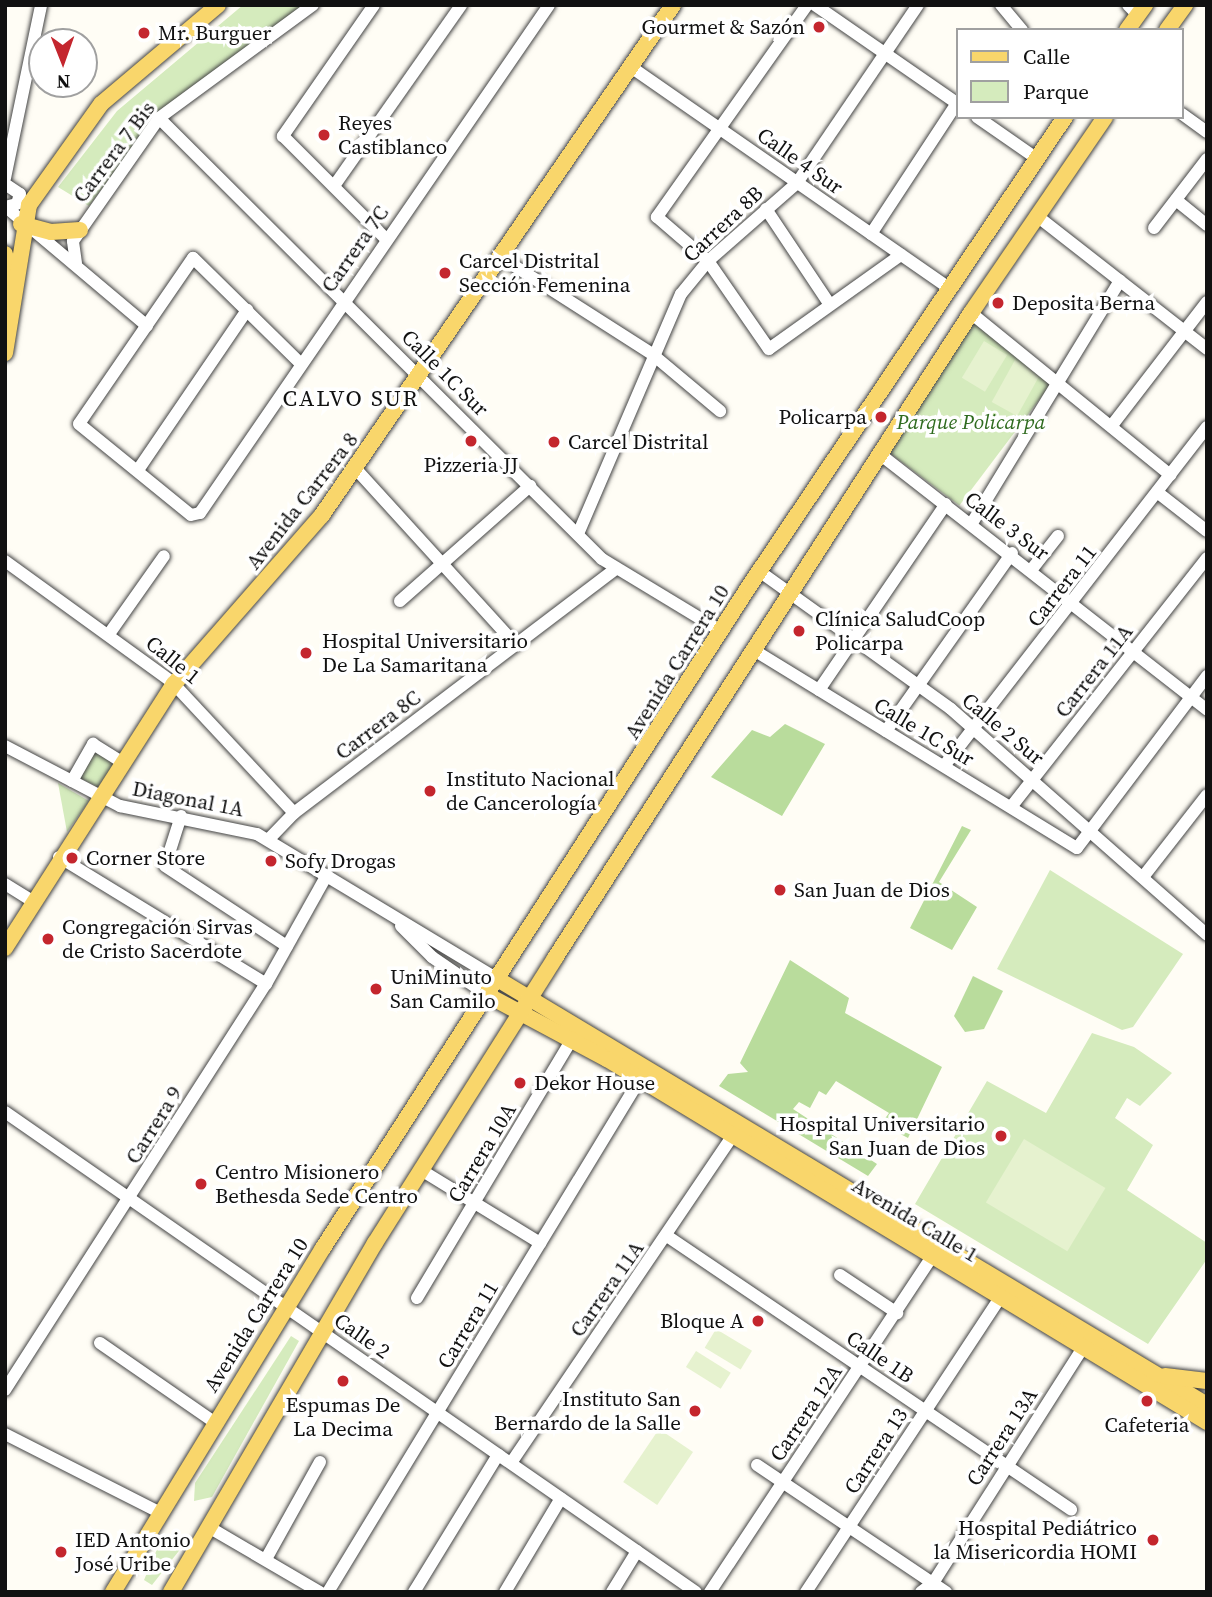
<!DOCTYPE html>
<meta charset="utf-8">
<style>
body{margin:0}
#map{position:relative;width:1212px;height:1597px;overflow:hidden;background:#fffdf5;font-family:"Source Serif 4",serif}
div>[style]{position:absolute}
.green>*{inset:0;background:#d5ebbd;transform-origin:0 0}
.forest>*{inset:0;background:#b9dc9c}
.pitch>*{inset:0;background:#e6f2cf;transform-origin:0 0}
.roads{filter:drop-shadow(0 0 2px #444) drop-shadow(0 0 2px #444)}
.minor>*{height:12px;margin:-6px;padding:0 6px;transform-origin:6px;border-radius:6px;background:#fff}
.major>*{height:16px;margin:-8px;padding:0 8px;transform-origin:8px;border-radius:8px;background:#f9d66b}
.dots>*{width:19px;height:19px;translate:-50% -50%;box-sizing:border-box;border:4px solid #fff;border-radius:50%}
span{translate:-50% -50%;white-space:nowrap;text-align:center;line-height:1.15;-webkit-text-stroke:7px #fff;paint-order:stroke}
.poi-label{font-size:21px;color:#111}
.right{translate:-100% -50%;text-align:right}
.left{translate:0 -50%;text-align:left}
.street-label{font-size:21px;color:#111}
.park-label{font-size:21px;color:#2f6b1f;font-style:italic}
.neighbourhood-label{font-size:23px;color:#111;letter-spacing:2px}
.frame{position:absolute;inset:0;border:7px solid #111;pointer-events:none}
.legend{position:absolute;left:956px;top:28px;width:228px;height:91px;box-sizing:border-box;background:#fff;border:2px solid #a0a0a0;margin:0;padding:9px 12px;list-style:none;font-size:21px;color:#111}
.legend li{display:flex;align-items:center;gap:14px;height:35px}
.legend b{width:35px;border:2px solid #a0a0a0}
.north{position:absolute;left:28px;top:28px;width:70px;height:70px;box-sizing:border-box;background:#fff;border:2px solid #a0a0a0;border-radius:50%;rotate:179deg;font-size:19px;font-weight:700;line-height:28px;text-align:center;color:#111}
.north::after{content:'';display:block;margin:auto;width:24px;height:32px;background:#c4262e;clip-path:polygon(50% 0,100% 100%,50% 72%,0 100%)}
</style>
<div id="map">
<div class="green">
<div style="clip-path:polygon(243px 5px,309px 5px,146px 129px,89px 206px,58px 187px,117px 111px)"></div>
<div style="left:975px;top:322px;width:98px;height:156px;rotate:37deg"></div>
<div style="clip-path:polygon(95px 751px,114px 764px,98px 787px,80px 778px)"></div>
<div style="clip-path:polygon(58px 783px,89px 801px,67px 832px)"></div>
<div style="clip-path:polygon(1050px 870px,1183px 954px,1133px 1027px,1122px 1030px,997px 969px)"></div>
<div style="clip-path:polygon(1092px 1033px,1134px 1047px,1172px 1073px,1140px 1106px,1127px 1098px,1115px 1118px,1153px 1145px,1127px 1190px,1207px 1243px,1207px 1259px,1148px 1344px,915px 1204px,987px 1081px,1046px 1113px)"></div>
<div style="clip-path:polygon(291px 1336px,299px 1341px,212px 1497px,194px 1501px,195px 1483px)"></div>
<div style="clip-path:polygon(171px 1534px,182px 1547px,152px 1585px,144px 1580px,161px 1540px)"></div>
</div>
<div class="forest">
<div style="clip-path:polygon(785px 724px,825px 744px,782px 816px,711px 777px,752px 730px,770px 737px)"></div>
<div style="clip-path:polygon(962px 826px,971px 830px,939px 882px,977px 907px,952px 950px,910px 928px)"></div>
<div style="clip-path:polygon(790px 960px,849px 998px,845px 1013px,942px 1067px,908px 1138px,881px 1124px,889px 1113px,836px 1081px,826px 1095px,819px 1091px,810px 1108px,799px 1102px,793px 1109px,877px 1164px,868px 1176px,719px 1086px,728px 1074px,748px 1072px,740px 1063px)"></div>
<div style="clip-path:polygon(973px 976px,1003px 991px,984px 1029px,965px 1032px,954px 1016px)"></div>
</div>
<div class="pitch">
<div style="left:984px;top:341px;width:27px;height:43px;rotate:31deg"></div>
<div style="left:1015px;top:360px;width:29px;height:48px;rotate:29deg"></div>
<div style="left:1024px;top:1139px;width:95px;height:74px;rotate:31deg"></div>
<div style="left:716px;top:1329px;width:42px;height:22px;rotate:31deg"></div>
<div style="left:696px;top:1351px;width:41px;height:19px;rotate:32deg"></div>
<div style="left:659px;top:1429px;width:41px;height:64px;rotate:34deg"></div>
</div>
<div class="roads">
<div class="minor">
<div style="left:374px;top:5px;width:160px;rotate:124.8deg"></div>
<div style="left:283px;top:136px;width:146px;rotate:45deg"></div>
<div style="left:807px;top:5px;width:260px;rotate:125.3deg"></div>
<div style="left:657px;top:217px;width:67px;rotate:40.8deg"></div>
<div style="left:708px;top:261px;width:107px;rotate:55.3deg"></div>
<div style="left:769px;top:349px;width:162px;rotate:-35.5deg"></div>
<div style="left:815px;top:5px;width:174px;rotate:34.7deg"></div>
<div style="left:1001px;top:5px;width:33px;rotate:50deg"></div>
<div style="left:1128px;top:5px;width:14px;rotate:45deg"></div>
<div style="left:631px;top:67px;width:385px;rotate:34.8deg"></div>
<div style="left:1182px;top:114px;width:31px;rotate:36deg"></div>
<div style="left:977px;top:117px;width:72px;rotate:34.8deg"></div>
<div style="left:159px;top:118px;width:625px;rotate:44.87deg"></div>
<div style="left:602px;top:559px;width:139px;rotate:31.2deg"></div>
<div style="left:5px;top:178px;width:177px;rotate:-78.2deg"></div>
<div style="left:5px;top:184px;width:18px;rotate:34deg"></div>
<div style="left:20px;top:194px;width:10px;rotate:107deg"></div>
<div style="left:17px;top:204px;width:12px;rotate:166deg"></div>
<div style="left:334px;top:186px;width:221px;rotate:-54.9deg"></div>
<div style="left:1176px;top:200px;width:40px;rotate:39deg"></div>
<div style="left:7px;top:208px;width:183px;rotate:40.1deg"></div>
<div style="left:766px;top:209px;width:115px;rotate:56.3deg"></div>
<div style="left:1037px;top:216px;width:216px;rotate:38deg"></div>
<div style="left:1154px;top:228px;width:87px;rotate:-52.5deg"></div>
<div style="left:871px;top:234px;width:157px;rotate:-56.7deg"></div>
<div style="left:502px;top:258px;width:178px;rotate:32.6deg"></div>
<div style="left:652px;top:354px;width:89px;rotate:40deg"></div>
<div style="left:76px;top:263px;width:22px;rotate:-98deg"></div>
<div style="left:73px;top:241px;width:150px;rotate:-55deg"></div>
<div style="left:159px;top:118px;width:191px;rotate:-36.3deg"></div>
<div style="left:971px;top:313px;width:257px;rotate:39.1deg"></div>
<div style="left:300px;top:363px;width:150px;rotate:-135.5deg"></div>
<div style="left:193px;top:258px;width:201px;rotate:124.5deg"></div>
<div style="left:79px;top:424px;width:144px;rotate:39.1deg"></div>
<div style="left:191px;top:515px;width:9px;rotate:-13deg"></div>
<div style="left:200px;top:513px;width:616px;rotate:-55.51deg"></div>
<div style="left:1113px;top:424px;width:154px;rotate:-52.4deg"></div>
<div style="left:881px;top:455px;width:414px;rotate:38deg"></div>
<div style="left:355px;top:468px;width:239px;rotate:47.7deg"></div>
<div style="left:138px;top:470px;width:194px;rotate:-55.7deg"></div>
<div style="left:1157px;top:492px;width:63px;rotate:38deg"></div>
<div style="left:972px;top:523px;width:284px;rotate:-58.6deg"></div>
<div style="left:578px;top:534px;width:261px;rotate:-66.8deg"></div>
<div style="left:681px;top:294px;width:43px;rotate:-50.7deg"></div>
<div style="left:708px;top:261px;width:118px;rotate:-41.2deg"></div>
<div style="left:797px;top:183px;width:215px;rotate:-55.8deg"></div>
<div style="left:5px;top:561px;width:206px;rotate:35.9deg"></div>
<div style="left:172px;top:682px;width:179px;rotate:47deg"></div>
<div style="left:1032px;top:569px;width:42px;rotate:-51.8deg"></div>
<div style="left:759px;top:571px;width:236px;rotate:35.7deg"></div>
<div style="left:951px;top:709px;width:341px;rotate:41.4deg"></div>
<div style="left:400px;top:601px;width:174px;rotate:-41.5deg"></div>
<div style="left:109px;top:634px;width:95px;rotate:-54.8deg"></div>
<div style="left:752px;top:649px;width:381px;rotate:31.5deg"></div>
<div style="left:1077px;top:848px;width:216px;rotate:-52.9deg"></div>
<div style="left:819px;top:690px;width:225px;rotate:-55.7deg"></div>
<div style="left:886px;top:731px;width:218px;rotate:-54.7deg"></div>
<div style="left:5px;top:746px;width:130px;rotate:27.6deg"></div>
<div style="left:120px;top:806px;width:140px;rotate:11.6deg"></div>
<div style="left:257px;top:834px;width:283px;rotate:31.1deg"></div>
<div style="left:944px;top:766px;width:429px;rotate:-52.2deg"></div>
<div style="left:72px;top:781px;width:43px;rotate:-60.4deg"></div>
<div style="left:93px;top:744px;width:34px;rotate:32deg"></div>
<div style="left:1011px;top:807px;width:317px;rotate:-51.8deg"></div>
<div style="left:181px;top:816px;width:52px;rotate:107.7deg"></div>
<div style="left:165px;top:866px;width:146px;rotate:33.3deg"></div>
<div style="left:268px;top:840px;width:37px;rotate:-46deg"></div>
<div style="left:294px;top:813px;width:404px;rotate:-37.2deg"></div>
<div style="left:59px;top:857px;width:243px;rotate:31.5deg"></div>
<div style="left:1143px;top:877px;width:104px;rotate:-52deg"></div>
<div style="left:5px;top:884px;width:32px;rotate:32deg"></div>
<div style="left:401px;top:926px;width:44px;rotate:45deg"></div>
<div style="left:432px;top:957px;width:69px;rotate:34.4deg"></div>
<div style="left:5px;top:1112px;width:841px;rotate:34.79deg"></div>
<div style="left:421px;top:1170px;width:140px;rotate:31.5deg"></div>
<div style="left:667px;top:1236px;width:488px;rotate:34.1deg"></div>
<div style="left:840px;top:1275px;width:69px;rotate:33.7deg"></div>
<div style="left:417px;top:1298px;width:308px;rotate:-59.1deg"></div>
<div style="left:100px;top:1343px;width:139px;rotate:34.7deg"></div>
<div style="left:5px;top:1390px;width:483px;rotate:-57.3deg"></div>
<div style="left:266px;top:984px;width:125px;rotate:-60.8deg"></div>
<div style="left:5px;top:1434px;width:173px;rotate:26.9deg"></div>
<div style="left:511px;top:1463px;width:396px;rotate:-55.9deg"></div>
<div style="left:757px;top:1465px;width:228px;rotate:33.9deg"></div>
<div style="left:212px;top:1529px;width:125px;rotate:30.3deg"></div>
<div style="left:266px;top:1559px;width:111px;rotate:-60.9deg"></div>
<div style="left:328px;top:1592px;width:600px;rotate:-58.69deg"></div>
<div style="left:414px;top:1592px;width:161px;rotate:-58.5deg"></div>
<div style="left:505px;top:1592px;width:109px;rotate:-59.2deg"></div>
<div style="left:612px;top:1592px;width:48px;rotate:-58.6deg"></div>
<div style="left:710px;top:1592px;width:404px;rotate:-56.5deg"></div>
<div style="left:806px;top:1592px;width:354px;rotate:-56.6deg"></div>
<div style="left:921px;top:1592px;width:15px;rotate:-37deg"></div>
<div style="left:933px;top:1583px;width:288px;rotate:-57.5deg"></div>
</div>
<div class="major">
<div style="left:1127px;top:30px;width:31px;rotate:-54deg"></div>
<div style="left:1167px;top:30px;width:31px;rotate:-54deg"></div>
<div style="left:21px;top:224px;width:31px;rotate:15deg"></div>
<div style="left:51px;top:232px;width:29px;rotate:-4deg"></div>
<div style="left:5px;top:254px;width:29px;rotate:84deg"></div>
<div style="left:5px;top:353px;width:150px;rotate:-80.8deg"></div>
<div style="left:29px;top:205px;width:124px;rotate:-54.5deg"></div>
<div style="left:101px;top:104px;width:153px;rotate:-40.2deg"></div>
<div style="left:5px;top:948px;width:313px;rotate:-57.4deg"></div>
<div style="left:174px;top:684px;width:225px;rotate:-48.8deg"></div>
<div style="left:322px;top:515px;width:619px;rotate:-55.46deg"></div>
<div style="left:499px;top:980px;width:826px;rotate:30.98deg"></div>
<div style="left:489px;top:996px;width:134px;rotate:28.1deg"></div>
<div style="left:607px;top:1059px;width:701px;rotate:31.17deg"></div>
<div style="left:1165px;top:1376px;width:42px;rotate:6.8deg"></div>
<div style="left:113px;top:1592px;width:403px;rotate:-58.6deg"></div>
<div style="left:323px;top:1248px;width:785px;rotate:-57.22deg"></div>
<div style="left:748px;top:588px;width:568px;rotate:-56.06deg"></div>
<div style="left:171px;top:1592px;width:404px;rotate:-59.7deg"></div>
<div style="left:375px;top:1243px;width:337px;rotate:-57.7deg"></div>
<div style="left:555px;top:958px;width:768px;rotate:-57.18deg"></div>
<div style="left:971px;top:313px;width:237px;rotate:-55.6deg"></div>
</div>
</div>
<div class="dots">
<div style="left:819px;top:27px;background:#c4262e"></div>
<div style="left:144px;top:33px;background:#c4262e"></div>
<div style="left:324px;top:135px;background:#c4262e"></div>
<div style="left:445px;top:273px;background:#c4262e"></div>
<div style="left:998px;top:303px;background:#c4262e"></div>
<div style="left:881px;top:417px;background:#c4262e"></div>
<div style="left:471px;top:441px;background:#c4262e"></div>
<div style="left:554px;top:442px;background:#c4262e"></div>
<div style="left:799px;top:631px;background:#c4262e"></div>
<div style="left:306px;top:653px;background:#c4262e"></div>
<div style="left:430px;top:791px;background:#c4262e"></div>
<div style="left:72px;top:858px;background:#c4262e"></div>
<div style="left:271px;top:861px;background:#c4262e"></div>
<div style="left:780px;top:890px;background:#c4262e"></div>
<div style="left:48px;top:939px;background:#c4262e"></div>
<div style="left:376px;top:989px;background:#c4262e"></div>
<div style="left:520px;top:1083px;background:#c4262e"></div>
<div style="left:1001px;top:1136px;background:#c4262e"></div>
<div style="left:201px;top:1184px;background:#c4262e"></div>
<div style="left:758px;top:1321px;background:#c4262e"></div>
<div style="left:343px;top:1381px;background:#c4262e"></div>
<div style="left:1147px;top:1401px;background:#c4262e"></div>
<div style="left:695px;top:1411px;background:#c4262e"></div>
<div style="left:1153px;top:1540px;background:#c4262e"></div>
<div style="left:61px;top:1552px;background:#c4262e"></div>
</div>
<div class="poi-label">
<span class="right" style="left:805px;top:27px">Gourmet &amp; Sazón</span>
<span class="left" style="left:158px;top:33px">Mr. Burguer</span>
<span class="left" style="left:338px;top:135px">Reyes<br>Castiblanco</span>
<span class="left" style="left:459px;top:273px">Carcel Distrital<br>Sección Femenina</span>
<span class="left" style="left:1012px;top:303px">Deposita Berna</span>
<span class="right" style="left:867px;top:417px">Policarpa</span>
<span class="left" style="left:568px;top:442px">Carcel Distrital</span>
<span style="left:471px;top:465px">Pizzeria JJ</span>
<span class="left" style="left:815px;top:631px">Clínica SaludCoop<br>Policarpa</span>
<span class="left" style="left:322px;top:653px">Hospital Universitario<br>De La Samaritana</span>
<span class="left" style="left:446px;top:791px">Instituto Nacional<br>de Cancerología</span>
<span class="left" style="left:86px;top:858px">Corner Store</span>
<span class="left" style="left:285px;top:861px">Sofy Drogas</span>
<span class="left" style="left:794px;top:890px">San Juan de Dios</span>
<span class="left" style="left:62px;top:939px">Congregación Sirvas<br>de Cristo Sacerdote</span>
<span class="left" style="left:390px;top:989px">UniMinuto<br>San Camilo</span>
<span class="left" style="left:534px;top:1083px">Dekor House</span>
<span class="right" style="left:985px;top:1136px">Hospital Universitario<br>San Juan de Dios</span>
<span class="left" style="left:215px;top:1184px">Centro Misionero<br>Bethesda Sede Centro</span>
<span class="right" style="left:744px;top:1321px">Bloque A</span>
<span class="right" style="left:681px;top:1411px">Instituto San<br>Bernardo de la Salle</span>
<span style="left:343px;top:1417px">Espumas De<br>La Decima</span>
<span style="left:1147px;top:1425px">Cafeteria</span>
<span class="right" style="left:1137px;top:1540px">Hospital Pediátrico<br>la Misericordia HOMI</span>
<span class="left" style="left:75px;top:1552px">IED Antonio<br>José Uribe</span>
</div>
<div class="street-label">
<span style="left:114px;top:152px;rotate:-53deg">Carrera 7 Bis</span>
<span style="left:800px;top:161px;rotate:35deg">Calle 4 Sur</span>
<span style="left:723px;top:224px;rotate:-43deg">Carrera 8B</span>
<span style="left:355px;top:249px;rotate:-55deg">Carrera 7C</span>
<span style="left:445px;top:373px;rotate:45deg">Calle 1C Sur</span>
<span style="left:302px;top:501px;rotate:-52deg">Avenida Carrera 8</span>
<span style="left:1007px;top:526px;rotate:37deg">Calle 3 Sur</span>
<span style="left:1062px;top:586px;rotate:-52deg">Carrera 11</span>
<span style="left:173px;top:660px;rotate:39deg">Calle 1</span>
<span style="left:677px;top:662px;rotate:-58deg">Avenida Carrera 10</span>
<span style="left:1094px;top:671px;rotate:-52deg">Carrera 11A</span>
<span style="left:378px;top:725px;rotate:-37deg">Carrera 8C</span>
<span style="left:1003px;top:729px;rotate:40deg">Calle 2 Sur</span>
<span style="left:924px;top:732px;rotate:31deg">Calle 1C Sur</span>
<span style="left:188px;top:799px;rotate:11deg">Diagonal 1A</span>
<span style="left:154px;top:1125px;rotate:-58deg">Carrera 9</span>
<span style="left:482px;top:1153px;rotate:-59deg">Carrera 10A</span>
<span style="left:915px;top:1220px;rotate:31deg">Avenida Calle 1</span>
<span style="left:607px;top:1289px;rotate:-55deg">Carrera 11A</span>
<span style="left:256px;top:1315px;rotate:-58deg">Avenida Carrera 10</span>
<span style="left:468px;top:1325px;rotate:-59deg">Carrera 11</span>
<span style="left:362px;top:1336px;rotate:35deg">Calle 2</span>
<span style="left:880px;top:1357px;rotate:34deg">Calle 1B</span>
<span style="left:806px;top:1413px;rotate:-56deg">Carrera 12A</span>
<span style="left:1002px;top:1437px;rotate:-57deg">Carrera 13A</span>
<span style="left:876px;top:1451px;rotate:-57deg">Carrera 13</span>
</div>
<div class="park-label">
<span style="left:971px;top:422px">Parque Policarpa</span>
</div>
<div class="neighbourhood-label">
<span style="left:351px;top:398px">CALVO SUR</span>
</div>
<div class="frame"></div>
<ul class="legend">
<li><b style="height:9px;background:#f9d66b"></b>Calle</li>
<li><b style="height:19px;background:#d5ebbd"></b>Parque</li>
</ul>
<div class="north">N</div>
</div>
